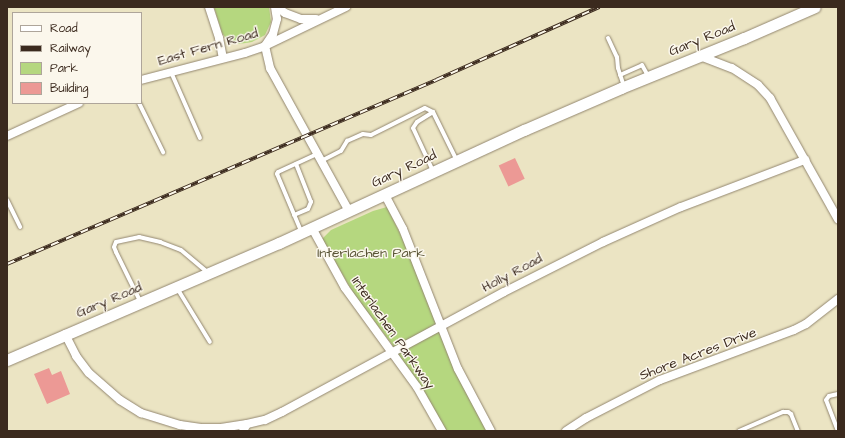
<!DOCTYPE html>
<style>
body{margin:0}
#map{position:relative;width:845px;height:438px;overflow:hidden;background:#ebe4c3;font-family:"Architects Daughter",sans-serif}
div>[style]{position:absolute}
.green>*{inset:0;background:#b5d77f}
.building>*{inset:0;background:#ec9995;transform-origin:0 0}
.roads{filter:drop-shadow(0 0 1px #938770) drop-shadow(0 0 1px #938770)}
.service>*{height:4px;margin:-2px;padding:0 2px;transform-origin:2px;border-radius:2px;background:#fff}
.minor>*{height:8px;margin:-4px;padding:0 4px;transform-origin:4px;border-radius:4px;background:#fff}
.secondary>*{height:11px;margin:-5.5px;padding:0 5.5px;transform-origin:5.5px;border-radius:5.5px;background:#fff}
.rail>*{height:4px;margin-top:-2px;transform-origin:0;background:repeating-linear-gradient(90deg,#fbf7ec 0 8px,#3b2a1e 0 16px);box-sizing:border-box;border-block:1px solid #3b2a1e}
span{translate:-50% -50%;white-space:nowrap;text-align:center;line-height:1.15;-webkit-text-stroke:3px #fbf7ec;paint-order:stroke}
.street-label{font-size:14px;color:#3b2a1e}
.park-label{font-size:14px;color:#5a5536}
.frame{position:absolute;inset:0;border:8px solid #3b2a1e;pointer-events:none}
.legend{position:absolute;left:12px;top:12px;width:130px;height:92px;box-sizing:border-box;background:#fbf7ec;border:1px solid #aea59a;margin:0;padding:5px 7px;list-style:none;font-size:12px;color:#3b2a1e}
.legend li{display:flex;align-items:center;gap:8px;height:20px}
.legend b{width:20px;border:1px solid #aea59a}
</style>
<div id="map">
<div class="green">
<div style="clip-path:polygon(214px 7px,269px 7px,271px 22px,265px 35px,252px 42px,239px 44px,226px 38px,222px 33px)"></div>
<div style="clip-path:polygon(387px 207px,412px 258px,488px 431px,445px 431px,391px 343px,355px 296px,322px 239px,331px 230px,373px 211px)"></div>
</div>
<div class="building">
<div style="left:515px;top:158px;width:23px;height:18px;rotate:65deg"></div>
<div style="clip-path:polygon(49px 368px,52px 375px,61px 371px,70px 394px,47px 404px,34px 374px)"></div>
</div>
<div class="roads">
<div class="service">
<div style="left:608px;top:38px;width:21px;rotate:65deg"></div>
<div style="left:617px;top:57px;width:11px;rotate:85deg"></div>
<div style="left:618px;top:68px;width:19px;rotate:72deg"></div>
<div style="left:171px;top:72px;width:72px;rotate:66.3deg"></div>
<div style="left:620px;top:75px;width:24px;rotate:-24deg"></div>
<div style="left:642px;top:65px;width:13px;rotate:61deg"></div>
<div style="left:139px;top:103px;width:55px;rotate:63.9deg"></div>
<div style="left:321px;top:161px;width:22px;rotate:-27deg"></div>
<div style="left:341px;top:151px;width:12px;rotate:-59deg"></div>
<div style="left:347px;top:141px;width:17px;rotate:-24deg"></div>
<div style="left:363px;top:134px;width:8px;rotate:7deg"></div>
<div style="left:371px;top:135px;width:60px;rotate:-26.6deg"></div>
<div style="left:425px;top:108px;width:9px;rotate:27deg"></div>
<div style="left:433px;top:112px;width:52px;rotate:63.9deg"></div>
<div style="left:433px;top:171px;width:47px;rotate:-114.9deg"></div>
<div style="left:413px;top:128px;width:7px;rotate:-56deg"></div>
<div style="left:417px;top:122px;width:19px;rotate:-32deg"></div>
<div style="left:7px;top:200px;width:30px;rotate:64deg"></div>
<div style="left:294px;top:215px;width:15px;rotate:-23deg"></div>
<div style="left:308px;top:209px;width:8px;rotate:-67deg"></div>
<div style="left:311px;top:202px;width:41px;rotate:-111.5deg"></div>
<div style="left:301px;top:231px;width:62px;rotate:-112.8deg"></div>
<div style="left:277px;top:174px;width:2px;rotate:-63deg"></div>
<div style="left:278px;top:172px;width:43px;rotate:-24.8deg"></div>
<div style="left:177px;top:288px;width:63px;rotate:58.6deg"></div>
<div style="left:141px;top:303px;width:57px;rotate:-116.1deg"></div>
<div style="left:116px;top:252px;width:5px;rotate:-112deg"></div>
<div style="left:114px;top:247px;width:5px;rotate:-68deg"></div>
<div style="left:116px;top:242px;width:24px;rotate:-12deg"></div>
<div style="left:139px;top:237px;width:22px;rotate:13deg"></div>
<div style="left:160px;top:242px;width:22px;rotate:21deg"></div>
<div style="left:181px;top:250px;width:34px;rotate:40deg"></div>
<div style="left:739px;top:431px;width:48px;rotate:-23.4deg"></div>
<div style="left:783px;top:412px;width:5px"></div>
<div style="left:788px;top:412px;width:4px;rotate:34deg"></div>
<div style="left:791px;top:414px;width:18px;rotate:68deg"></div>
<div style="left:838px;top:431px;width:33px;rotate:-111deg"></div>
<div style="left:826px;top:400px;width:5px;rotate:-53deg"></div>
<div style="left:829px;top:396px;width:9px;rotate:-13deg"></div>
</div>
<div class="minor">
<div style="left:209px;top:7px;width:33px;rotate:72deg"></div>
<div style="left:219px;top:38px;width:20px;rotate:79deg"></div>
<div style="left:275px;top:7px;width:12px;rotate:81deg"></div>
<div style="left:277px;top:19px;width:16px;rotate:105deg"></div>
<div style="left:273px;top:34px;width:14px;rotate:124deg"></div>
<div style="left:265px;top:46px;width:23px;rotate:77deg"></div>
<div style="left:270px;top:68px;width:163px;rotate:61.1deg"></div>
<div style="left:277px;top:7px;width:10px;rotate:37deg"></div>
<div style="left:285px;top:13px;width:17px;rotate:21deg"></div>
<div style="left:301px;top:19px;width:15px"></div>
<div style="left:700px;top:56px;width:34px;rotate:21deg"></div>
<div style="left:732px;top:68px;width:31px;rotate:33deg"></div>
<div style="left:758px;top:85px;width:18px;rotate:47deg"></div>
<div style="left:770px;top:98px;width:139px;rotate:60.7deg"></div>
<div style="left:141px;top:80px;width:107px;rotate:-14.6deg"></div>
<div style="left:245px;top:53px;width:21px;rotate:-19deg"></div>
<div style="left:265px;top:46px;width:90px;rotate:-25.7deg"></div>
<div style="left:7px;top:136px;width:79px;rotate:-24.6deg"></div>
<div style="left:385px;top:195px;width:38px;rotate:62deg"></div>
<div style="left:403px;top:229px;width:150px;rotate:68.6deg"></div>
<div style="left:458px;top:369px;width:70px;rotate:62deg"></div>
<div style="left:312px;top:228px;width:68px;rotate:61.2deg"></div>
<div style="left:345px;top:288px;width:122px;rotate:54deg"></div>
<div style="left:417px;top:387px;width:51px;rotate:60.4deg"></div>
<div style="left:65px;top:334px;width:25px;rotate:63deg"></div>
<div style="left:76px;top:356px;width:21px;rotate:53deg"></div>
<div style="left:89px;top:373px;width:41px;rotate:41.1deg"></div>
<div style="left:120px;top:400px;width:25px;rotate:32deg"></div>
<div style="left:141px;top:413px;width:41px;rotate:17.1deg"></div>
<div style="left:180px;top:425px;width:21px;rotate:8deg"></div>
<div style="left:201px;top:428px;width:20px"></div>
<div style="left:221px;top:428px;width:26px;rotate:-9deg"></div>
<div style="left:243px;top:431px;width:8px;rotate:-60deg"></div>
<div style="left:247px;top:424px;width:18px;rotate:-13deg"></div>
<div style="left:265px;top:420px;width:19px;rotate:-25deg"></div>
<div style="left:282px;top:412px;width:252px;rotate:-28.4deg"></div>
<div style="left:504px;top:292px;width:111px;rotate:-26.8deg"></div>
<div style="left:603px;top:242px;width:85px;rotate:-24.2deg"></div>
<div style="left:681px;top:207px;width:133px;rotate:-20.8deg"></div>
<div style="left:566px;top:431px;width:24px;rotate:-33deg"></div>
<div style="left:586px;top:418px;width:83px;rotate:-27.2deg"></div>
<div style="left:660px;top:380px;width:143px;rotate:-20.5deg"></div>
<div style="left:794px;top:330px;width:13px;rotate:-27deg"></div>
<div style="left:806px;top:324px;width:41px;rotate:-38deg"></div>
</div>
<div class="secondary">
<div style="left:7px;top:360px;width:296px;rotate:-23.3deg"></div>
<div style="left:279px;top:243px;width:270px;rotate:-24.8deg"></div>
<div style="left:524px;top:130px;width:106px;rotate:-23.4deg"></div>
<div style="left:621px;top:88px;width:133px;rotate:-22.1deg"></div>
<div style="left:744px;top:38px;width:77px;rotate:-23.6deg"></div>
</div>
</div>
<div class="rail">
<div style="left:7px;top:264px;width:467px;rotate:-23.2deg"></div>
<div style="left:436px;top:80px;width:179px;rotate:-24.1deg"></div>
</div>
<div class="street-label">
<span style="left:702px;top:39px;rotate:-22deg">Gary Road</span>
<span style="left:208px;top:47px;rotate:-16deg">East Fern Road</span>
<span style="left:404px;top:169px;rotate:-25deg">Gary Road</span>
<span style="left:512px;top:273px;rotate:-28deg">Holly Road</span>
<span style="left:109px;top:300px;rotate:-23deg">Gary Road</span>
<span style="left:393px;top:333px;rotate:55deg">Interlachen Parkway</span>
<span style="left:698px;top:354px;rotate:-21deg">Shore Acres Drive</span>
</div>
<div class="park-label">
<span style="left:371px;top:253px">Interlachen Park</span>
</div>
<div class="frame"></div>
<ul class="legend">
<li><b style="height:5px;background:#fff"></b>Road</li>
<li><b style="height:5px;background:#3b2a1e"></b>Railway</li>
<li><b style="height:11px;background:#b5d77f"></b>Park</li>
<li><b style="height:11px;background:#ec9995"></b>Building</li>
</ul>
</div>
